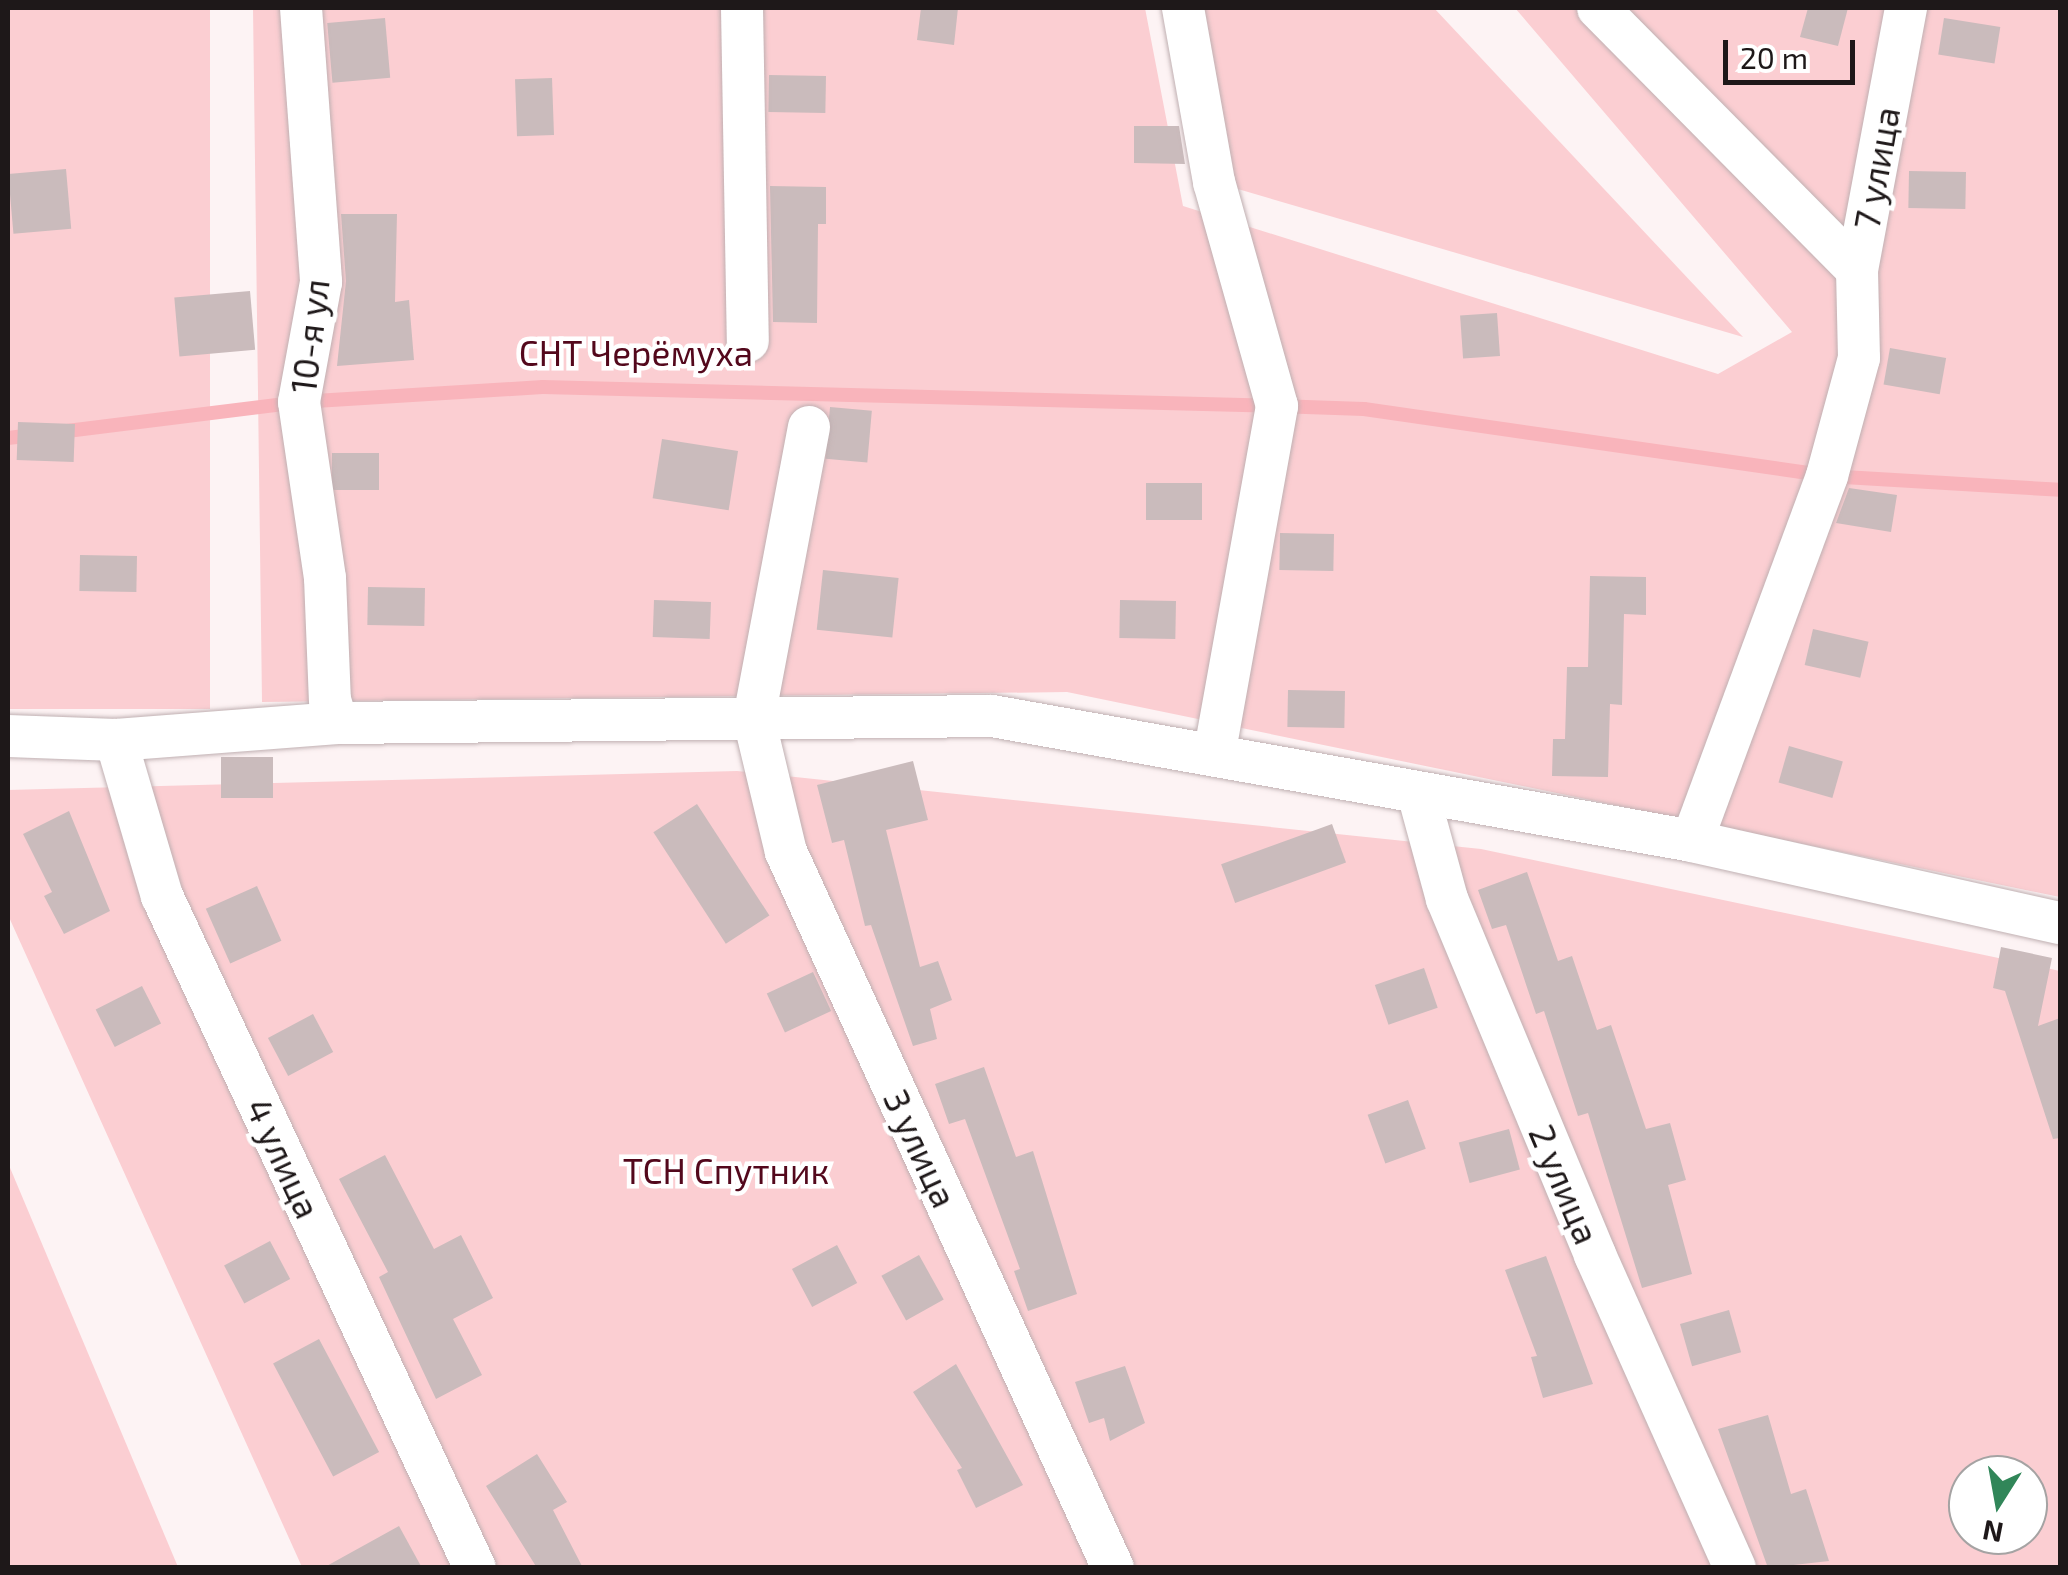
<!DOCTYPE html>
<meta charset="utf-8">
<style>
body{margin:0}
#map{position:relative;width:2068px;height:1575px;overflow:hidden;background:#fdf3f4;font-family:"Exo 2",sans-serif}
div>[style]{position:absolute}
.green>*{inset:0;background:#fbced2;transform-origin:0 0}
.stream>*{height:14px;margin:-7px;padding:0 7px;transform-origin:7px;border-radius:7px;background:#f9b4bb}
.building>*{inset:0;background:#cabbbc;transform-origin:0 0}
.roads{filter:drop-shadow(0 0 2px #c0b0b2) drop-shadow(0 0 2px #c0b0b2)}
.minor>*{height:42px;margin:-21px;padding:0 21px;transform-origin:21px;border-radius:21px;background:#fff}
span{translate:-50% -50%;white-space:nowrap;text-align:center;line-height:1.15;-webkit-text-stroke:9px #fff;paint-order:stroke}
.street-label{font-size:35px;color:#1e1819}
.park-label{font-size:35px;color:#53081c}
.frame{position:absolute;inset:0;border:10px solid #1e1819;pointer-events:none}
.north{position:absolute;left:1948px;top:1455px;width:100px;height:100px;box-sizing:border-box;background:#fff;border:2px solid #a5a3a3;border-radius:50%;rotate:191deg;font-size:28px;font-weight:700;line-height:40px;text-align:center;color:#1e1819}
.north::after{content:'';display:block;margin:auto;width:35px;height:45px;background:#318659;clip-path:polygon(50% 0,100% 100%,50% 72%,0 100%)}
.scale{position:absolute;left:1723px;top:40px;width:132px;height:45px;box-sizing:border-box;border:5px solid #1e1819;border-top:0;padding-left:12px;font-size:30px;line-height:35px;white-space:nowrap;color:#1e1819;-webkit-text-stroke:8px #fff;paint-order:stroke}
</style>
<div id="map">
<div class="green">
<div style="left:8px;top:8px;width:202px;height:701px"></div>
<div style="clip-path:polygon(253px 8px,1145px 8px,1183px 206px,1718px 374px,1792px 332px,1515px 8px,2060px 8px,2060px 897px,1067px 692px,262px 702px)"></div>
<div style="clip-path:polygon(1183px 8px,1434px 8px,1743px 337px,1214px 182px)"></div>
<div style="clip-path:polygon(evenodd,737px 771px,1481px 849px,2060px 971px,2060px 1567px,302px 1567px,8px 915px,8px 790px,737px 771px,1968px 1475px,2028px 1475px,2028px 1535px,1968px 1535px,1968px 1475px)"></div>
<div style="clip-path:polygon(8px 1163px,178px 1567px,8px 1567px)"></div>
</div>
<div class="stream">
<div style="left:59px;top:432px;width:242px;rotate:-7.1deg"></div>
<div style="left:299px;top:402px;width:244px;rotate:-3.5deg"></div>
<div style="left:543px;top:387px;width:734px;rotate:1.48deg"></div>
<div style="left:1277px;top:406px;width:87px;rotate:2deg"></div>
<div style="left:1364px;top:409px;width:468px;rotate:8.2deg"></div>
<div style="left:1827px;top:476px;width:233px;rotate:3.4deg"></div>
<div style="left:8px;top:438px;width:25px;rotate:-7deg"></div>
</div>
<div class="building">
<div style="clip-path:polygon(921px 8px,958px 8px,954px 45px,917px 40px)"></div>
<div style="clip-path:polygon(1808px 8px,1848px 8px,1838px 46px,1800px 37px)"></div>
<div style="left:385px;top:18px;width:60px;height:58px;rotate:85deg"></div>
<div style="left:1944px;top:18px;width:57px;height:37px;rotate:9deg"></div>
<div style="left:769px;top:75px;width:57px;height:37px;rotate:1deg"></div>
<div style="left:552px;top:78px;width:57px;height:37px;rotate:88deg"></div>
<div style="clip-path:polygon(1134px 126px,1179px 126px,1185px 164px,1134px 163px)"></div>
<div style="left:66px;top:169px;width:60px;height:58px;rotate:85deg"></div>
<div style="left:1909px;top:171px;width:57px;height:37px;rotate:1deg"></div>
<div style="clip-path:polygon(770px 186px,826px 187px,826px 224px,818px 224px,817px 323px,773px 322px)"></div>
<div style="clip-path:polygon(341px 214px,397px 214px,395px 302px,409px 300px,414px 360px,337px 366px,346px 281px)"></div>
<div style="left:250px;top:291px;width:59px;height:76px;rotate:85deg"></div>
<div style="left:1497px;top:313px;width:43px;height:37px;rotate:86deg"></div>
<div style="left:1890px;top:348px;width:57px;height:37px;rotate:10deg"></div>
<div style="left:830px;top:407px;width:42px;height:52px;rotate:5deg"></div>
<div style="left:18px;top:422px;width:57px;height:38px;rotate:2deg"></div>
<div style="left:662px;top:439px;width:77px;height:60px;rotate:9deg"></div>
<div style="left:332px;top:453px;width:47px;height:37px"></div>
<div style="left:1146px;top:483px;width:56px;height:37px"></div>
<div style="clip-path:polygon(1849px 488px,1897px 495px,1891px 532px,1836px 523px)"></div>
<div style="left:1280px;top:533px;width:54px;height:37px;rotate:1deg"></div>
<div style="left:80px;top:555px;width:57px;height:36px;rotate:1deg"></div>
<div style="left:823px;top:570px;width:76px;height:60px;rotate:6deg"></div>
<div style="clip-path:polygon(1590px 576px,1646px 577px,1646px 615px,1624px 614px,1622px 705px,1610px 704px,1608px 777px,1552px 776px,1553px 739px,1565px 739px,1567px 667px,1588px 667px)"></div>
<div style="left:368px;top:587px;width:57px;height:38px;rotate:1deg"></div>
<div style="left:654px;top:600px;width:57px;height:37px;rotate:2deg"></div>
<div style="left:1120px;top:600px;width:56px;height:38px;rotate:1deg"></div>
<div style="left:1813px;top:629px;width:57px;height:37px;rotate:13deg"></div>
<div style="left:1288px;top:690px;width:57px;height:37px;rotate:1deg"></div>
<div style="left:1789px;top:746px;width:56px;height:38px;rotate:16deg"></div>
<div style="left:221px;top:757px;width:52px;height:41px"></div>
<div style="clip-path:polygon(913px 761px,928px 820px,886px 830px,920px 967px,938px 961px,952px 1000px,930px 1009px,937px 1039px,913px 1046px,871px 925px,865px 926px,844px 840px,832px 843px,817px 785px)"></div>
<div style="left:697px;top:804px;width:133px;height:52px;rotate:57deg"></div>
<div style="clip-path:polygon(69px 811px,110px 911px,64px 934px,44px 896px,52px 892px,23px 834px)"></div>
<div style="left:1332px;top:824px;width:41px;height:118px;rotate:70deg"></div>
<div style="clip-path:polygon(1527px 872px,1558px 961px,1572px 956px,1597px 1030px,1611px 1025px,1646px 1129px,1670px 1123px,1686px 1180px,1668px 1185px,1692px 1274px,1642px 1288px,1588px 1113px,1578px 1116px,1544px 1011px,1536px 1014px,1506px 925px,1492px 929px,1478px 890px)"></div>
<div style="left:257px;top:886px;width:60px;height:56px;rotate:66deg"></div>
<div style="clip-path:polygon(2001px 947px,2052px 958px,2038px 1026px,2060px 1018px,2060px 1138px,2053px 1139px,2005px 991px,1993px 988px)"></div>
<div style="left:1424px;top:968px;width:42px;height:52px;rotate:71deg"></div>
<div style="left:813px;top:972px;width:43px;height:51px;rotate:65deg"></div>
<div style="left:142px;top:986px;width:42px;height:52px;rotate:63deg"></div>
<div style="left:313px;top:1014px;width:43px;height:51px;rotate:62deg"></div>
<div style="clip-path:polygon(984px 1067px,1016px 1157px,1033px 1151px,1077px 1294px,1028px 1311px,1014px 1271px,1020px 1269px,965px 1119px,949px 1124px,935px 1084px)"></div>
<div style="left:1408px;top:1100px;width:52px;height:43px;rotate:70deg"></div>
<div style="left:1509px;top:1129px;width:42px;height:52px;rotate:75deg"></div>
<div style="clip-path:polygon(385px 1155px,434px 1249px,461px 1235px,493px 1298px,453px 1319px,482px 1375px,436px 1399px,379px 1277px,388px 1272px,339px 1179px)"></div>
<div style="left:270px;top:1241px;width:43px;height:52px;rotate:62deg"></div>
<div style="left:837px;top:1245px;width:43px;height:51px;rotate:62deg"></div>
<div style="left:919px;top:1255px;width:51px;height:43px;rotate:61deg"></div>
<div style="clip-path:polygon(1546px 1256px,1593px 1384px,1543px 1398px,1531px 1357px,1537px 1356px,1505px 1270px)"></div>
<div style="left:1729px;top:1310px;width:44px;height:51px;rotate:74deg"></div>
<div style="left:319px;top:1339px;width:128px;height:52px;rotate:62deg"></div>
<div style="clip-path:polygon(956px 1364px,1023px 1485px,976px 1508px,957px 1470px,962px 1468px,913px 1392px)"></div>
<div style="clip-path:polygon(1125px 1366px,1145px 1423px,1110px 1441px,1104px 1418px,1089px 1423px,1075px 1382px)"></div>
<div style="clip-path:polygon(1768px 1415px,1791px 1494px,1806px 1489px,1829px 1561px,1768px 1568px,1718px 1429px)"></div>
<div style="clip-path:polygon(537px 1454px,567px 1502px,553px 1510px,583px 1568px,537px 1568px,486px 1486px)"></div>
<div style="clip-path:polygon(399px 1526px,422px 1568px,323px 1568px)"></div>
</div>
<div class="roads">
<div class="minor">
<div style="left:301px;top:8px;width:275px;rotate:85.8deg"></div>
<div style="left:321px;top:282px;width:122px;rotate:100.4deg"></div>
<div style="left:299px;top:402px;width:178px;rotate:81.6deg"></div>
<div style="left:325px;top:578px;width:122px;rotate:87.7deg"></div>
<div style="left:330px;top:700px;width:24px;rotate:73deg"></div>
<div style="left:742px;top:8px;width:333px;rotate:89deg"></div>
<div style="left:1183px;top:8px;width:177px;rotate:79.9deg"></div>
<div style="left:1214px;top:182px;width:233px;rotate:74.3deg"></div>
<div style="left:1277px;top:406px;width:352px;rotate:100.2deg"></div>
<div style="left:1598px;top:8px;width:368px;rotate:45.3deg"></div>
<div style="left:1857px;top:270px;width:88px;rotate:88.7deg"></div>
<div style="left:1859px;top:358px;width:122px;rotate:105.2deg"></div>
<div style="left:1827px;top:476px;width:389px;rotate:110.3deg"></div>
<div style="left:1692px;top:841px;width:377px;rotate:12.6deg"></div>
<div style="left:1857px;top:270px;width:267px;rotate:-79.4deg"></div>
<div style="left:809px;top:427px;width:297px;rotate:100.7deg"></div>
<div style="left:754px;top:719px;width:137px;rotate:76.5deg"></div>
<div style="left:786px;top:852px;width:787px;rotate:65.45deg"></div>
<div style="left:8px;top:736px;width:108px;rotate:2.1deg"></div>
<div style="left:116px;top:740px;width:222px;rotate:-4.4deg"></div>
<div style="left:337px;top:723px;width:655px;rotate:-0.61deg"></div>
<div style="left:992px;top:716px;width:711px;rotate:10.12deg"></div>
<div style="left:116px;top:740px;width:163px;rotate:73.6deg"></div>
<div style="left:162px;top:896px;width:741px;rotate:65.03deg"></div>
<div style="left:1418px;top:793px;width:110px;rotate:74.7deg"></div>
<div style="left:1447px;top:899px;width:386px;rotate:67.4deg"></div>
<div style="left:1595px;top:1255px;width:343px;rotate:65.9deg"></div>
</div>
</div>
<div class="street-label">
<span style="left:1876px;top:168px;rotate:-80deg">7 улица</span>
<span style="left:309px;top:336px;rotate:-83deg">10-я ул</span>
<span style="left:921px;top:1148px;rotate:65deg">3 улица</span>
<span style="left:284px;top:1158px;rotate:65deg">4 улица</span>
<span style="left:1565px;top:1184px;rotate:67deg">2 улица</span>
</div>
<div class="park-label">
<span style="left:636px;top:352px">СНТ Черёмуха</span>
<span style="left:726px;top:1170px">ТСН Спутник</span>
</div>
<div class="frame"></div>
<div class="north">N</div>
<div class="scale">20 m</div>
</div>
